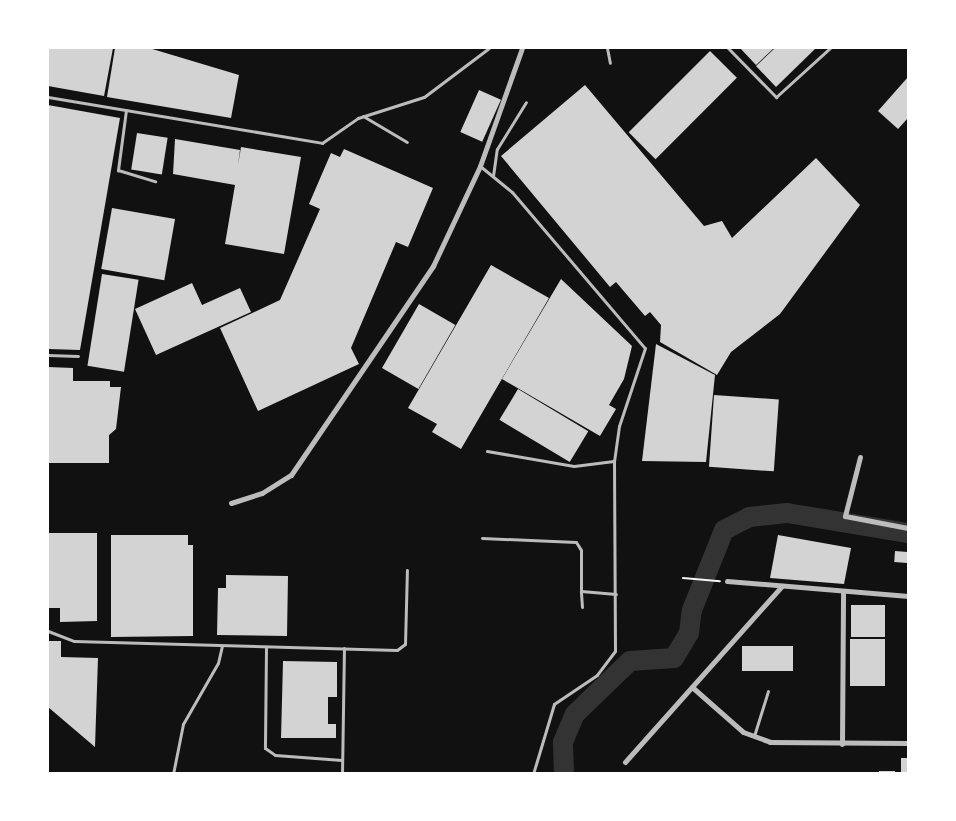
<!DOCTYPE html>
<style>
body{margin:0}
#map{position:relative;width:956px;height:821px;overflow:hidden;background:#111;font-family:"Zilla Slab",serif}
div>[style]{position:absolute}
.river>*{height:20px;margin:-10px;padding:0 10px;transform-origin:10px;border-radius:10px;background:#333}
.building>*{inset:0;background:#d3d3d3;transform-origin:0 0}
.path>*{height:2px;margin:-1px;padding:0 1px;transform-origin:1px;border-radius:1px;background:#f5f5f5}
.service>*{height:3px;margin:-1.5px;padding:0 1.5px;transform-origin:1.5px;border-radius:1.5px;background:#bcbcbc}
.minor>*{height:5px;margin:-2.5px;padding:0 2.5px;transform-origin:2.5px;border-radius:2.5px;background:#bcbcbc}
span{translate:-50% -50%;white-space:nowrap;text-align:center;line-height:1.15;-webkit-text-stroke:4px #fff;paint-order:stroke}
.frame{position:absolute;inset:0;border:49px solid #fff;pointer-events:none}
</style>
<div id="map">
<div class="river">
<div style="left:564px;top:774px;width:32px;rotate:-92deg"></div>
<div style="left:563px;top:742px;width:30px;rotate:-67deg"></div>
<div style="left:575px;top:714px;width:76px;rotate:-43.9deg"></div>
<div style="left:630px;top:661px;width:44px;rotate:-3.9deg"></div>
<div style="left:674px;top:658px;width:29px;rotate:-59deg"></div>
<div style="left:689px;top:633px;width:23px;rotate:-83deg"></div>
<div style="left:692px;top:610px;width:86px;rotate:-68.2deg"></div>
<div style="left:724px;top:530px;width:28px;rotate:-27deg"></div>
<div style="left:749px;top:517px;width:38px;rotate:-6deg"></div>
<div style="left:787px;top:513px;width:123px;rotate:9.4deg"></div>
</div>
<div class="building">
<div style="clip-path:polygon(48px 48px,113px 48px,104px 96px,48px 86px)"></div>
<div style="clip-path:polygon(115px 48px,149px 48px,239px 75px,231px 118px,107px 97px)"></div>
<div style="clip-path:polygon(740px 48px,774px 48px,756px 65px)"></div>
<div style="clip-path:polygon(775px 48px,816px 48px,776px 87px,756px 66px)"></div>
<div style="left:710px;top:51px;width:38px;height:115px;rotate:45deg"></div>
<div style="clip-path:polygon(908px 77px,908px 118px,898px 129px,878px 111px)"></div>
<div style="clip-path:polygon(585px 85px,704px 226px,722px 221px,732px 238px,816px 158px,860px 205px,780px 314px,731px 352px,717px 375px,660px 342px,661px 325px,650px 312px,645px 316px,616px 282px,610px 287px,501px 156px)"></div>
<div style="left:479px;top:90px;width:24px;height:46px;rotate:24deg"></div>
<div style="clip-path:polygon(48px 105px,120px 118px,80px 350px,48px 349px)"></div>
<div style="left:137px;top:133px;width:31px;height:37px;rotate:9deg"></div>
<div style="clip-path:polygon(175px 139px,240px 150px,238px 165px,241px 147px,301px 157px,284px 254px,225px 244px,235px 185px,173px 174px)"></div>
<div style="clip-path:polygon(344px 149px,433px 188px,408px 247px,396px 242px,351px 348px,359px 364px,258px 411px,220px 328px,280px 300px,320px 209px,309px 204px,331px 153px,340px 157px)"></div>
<div style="left:112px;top:208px;width:64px;height:62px;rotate:10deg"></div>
<div style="clip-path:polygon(491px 265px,549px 298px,461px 449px,432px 432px,437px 424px,408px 408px)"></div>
<div style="left:102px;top:274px;width:37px;height:93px;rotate:9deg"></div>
<div style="clip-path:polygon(561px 279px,632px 346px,624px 379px,609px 405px,616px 409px,600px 436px,502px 379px)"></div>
<div style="clip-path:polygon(192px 283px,202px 305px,240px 288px,251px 312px,156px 355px,135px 309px)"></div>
<div style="left:419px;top:304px;width:42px;height:74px;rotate:30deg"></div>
<div style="clip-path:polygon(656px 344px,715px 375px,706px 462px,642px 461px)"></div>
<div style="clip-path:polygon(48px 367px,73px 368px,73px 381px,110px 381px,110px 387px,121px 387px,116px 429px,109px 435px,109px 463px,48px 463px)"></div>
<div style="left:518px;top:389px;width:82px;height:36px;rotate:31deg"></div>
<div style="left:714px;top:395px;width:65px;height:72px;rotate:4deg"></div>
<div style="clip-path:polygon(48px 533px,97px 533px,97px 621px,60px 622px,60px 608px,48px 608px)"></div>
<div style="clip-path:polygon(111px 535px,188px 535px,188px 545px,193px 545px,193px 636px,111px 637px)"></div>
<div style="clip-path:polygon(778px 535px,851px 548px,844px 584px,770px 578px)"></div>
<div style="left:895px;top:551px;width:13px;height:11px;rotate:4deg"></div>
<div style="clip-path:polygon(226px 575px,288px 576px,287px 636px,217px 635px,218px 588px,226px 588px)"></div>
<div style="left:851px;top:605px;width:34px;height:32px"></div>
<div style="left:850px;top:639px;width:35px;height:47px"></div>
<div style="clip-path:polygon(48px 641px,61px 641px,61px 657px,98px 658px,95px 747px,48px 707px)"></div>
<div style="left:793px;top:646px;width:25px;height:51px;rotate:90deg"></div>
<div style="clip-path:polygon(283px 661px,337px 662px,337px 697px,328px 697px,328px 724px,336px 724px,336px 738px,281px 738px)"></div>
<div style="left:901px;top:758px;width:7px;height:16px"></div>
<div style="left:879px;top:771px;width:16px;height:3px"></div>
</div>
<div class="path">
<div style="left:683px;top:578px;width:37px;rotate:5deg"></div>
</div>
<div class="service">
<div style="left:607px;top:48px;width:15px;rotate:79deg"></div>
<div style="left:728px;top:48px;width:69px;rotate:45.6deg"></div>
<div style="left:776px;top:97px;width:73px;rotate:-42.2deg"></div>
<div style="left:48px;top:97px;width:278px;rotate:9.5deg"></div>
<div style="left:322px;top:143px;width:44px;rotate:-34.8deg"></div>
<div style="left:358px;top:118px;width:69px;rotate:-17.7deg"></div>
<div style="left:424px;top:97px;width:81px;rotate:-37deg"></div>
<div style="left:126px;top:110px;width:61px;rotate:97.6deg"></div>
<div style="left:118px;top:170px;width:39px;rotate:17deg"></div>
<div style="left:363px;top:116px;width:51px;rotate:30.6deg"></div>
<div style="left:480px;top:166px;width:41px;rotate:39.1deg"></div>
<div style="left:512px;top:192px;width:205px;rotate:49.6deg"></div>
<div style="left:645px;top:348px;width:82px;rotate:108.4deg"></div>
<div style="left:619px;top:426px;width:35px;rotate:98deg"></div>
<div style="left:614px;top:461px;width:190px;rotate:89.7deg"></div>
<div style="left:615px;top:651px;width:30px;rotate:127deg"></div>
<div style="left:597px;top:675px;width:52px;rotate:146deg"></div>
<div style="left:554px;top:704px;width:73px;rotate:106.7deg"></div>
<div style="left:493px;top:176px;width:27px;rotate:-82deg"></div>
<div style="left:497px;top:149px;width:55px;rotate:-58.3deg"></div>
<div style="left:48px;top:355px;width:30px;rotate:2deg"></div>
<div style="left:487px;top:451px;width:88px;rotate:9.8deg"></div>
<div style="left:574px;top:466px;width:40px;rotate:-7.1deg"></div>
<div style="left:482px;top:538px;width:94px;rotate:2.4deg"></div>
<div style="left:576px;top:542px;width:9px;rotate:58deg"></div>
<div style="left:581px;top:550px;width:41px;rotate:90deg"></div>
<div style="left:582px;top:607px;width:16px;rotate:-94deg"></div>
<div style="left:581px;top:591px;width:35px;rotate:5deg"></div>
<div style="left:48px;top:631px;width:28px;rotate:21deg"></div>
<div style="left:74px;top:641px;width:323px;rotate:1.6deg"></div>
<div style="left:397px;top:650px;width:10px;rotate:-37deg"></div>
<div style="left:405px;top:644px;width:74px;rotate:-88.5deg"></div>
<div style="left:266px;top:648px;width:100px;rotate:90.6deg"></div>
<div style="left:265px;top:748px;width:12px;rotate:35deg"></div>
<div style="left:275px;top:755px;width:67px;rotate:4.3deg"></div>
<div style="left:754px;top:736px;width:47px;rotate:-72.7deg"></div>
<div style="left:173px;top:774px;width:51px;rotate:-78.7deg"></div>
<div style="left:183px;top:724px;width:70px;rotate:-60.2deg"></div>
<div style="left:218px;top:663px;width:17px;rotate:-77deg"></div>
<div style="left:342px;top:774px;width:126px;rotate:-89.1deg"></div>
</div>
<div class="minor">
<div style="left:860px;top:457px;width:61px;rotate:104.3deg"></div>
<div style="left:845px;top:516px;width:64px;rotate:10.8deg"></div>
<div style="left:231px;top:503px;width:33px;rotate:-18deg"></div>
<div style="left:262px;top:493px;width:34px;rotate:-32deg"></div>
<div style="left:291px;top:475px;width:253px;rotate:-55.8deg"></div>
<div style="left:433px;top:266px;width:110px;rotate:-64.8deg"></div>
<div style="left:480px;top:166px;width:125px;rotate:-70.4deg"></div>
<div style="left:727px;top:581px;width:182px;rotate:4.7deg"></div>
<div style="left:692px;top:687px;width:68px;rotate:41.4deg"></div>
<div style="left:743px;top:732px;width:29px;rotate:20deg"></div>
<div style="left:770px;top:742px;width:138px;rotate:0.4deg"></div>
<div style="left:842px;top:744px;width:152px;rotate:-89.6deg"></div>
<div style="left:625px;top:762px;width:236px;rotate:-48.3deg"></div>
</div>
<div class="frame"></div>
</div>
